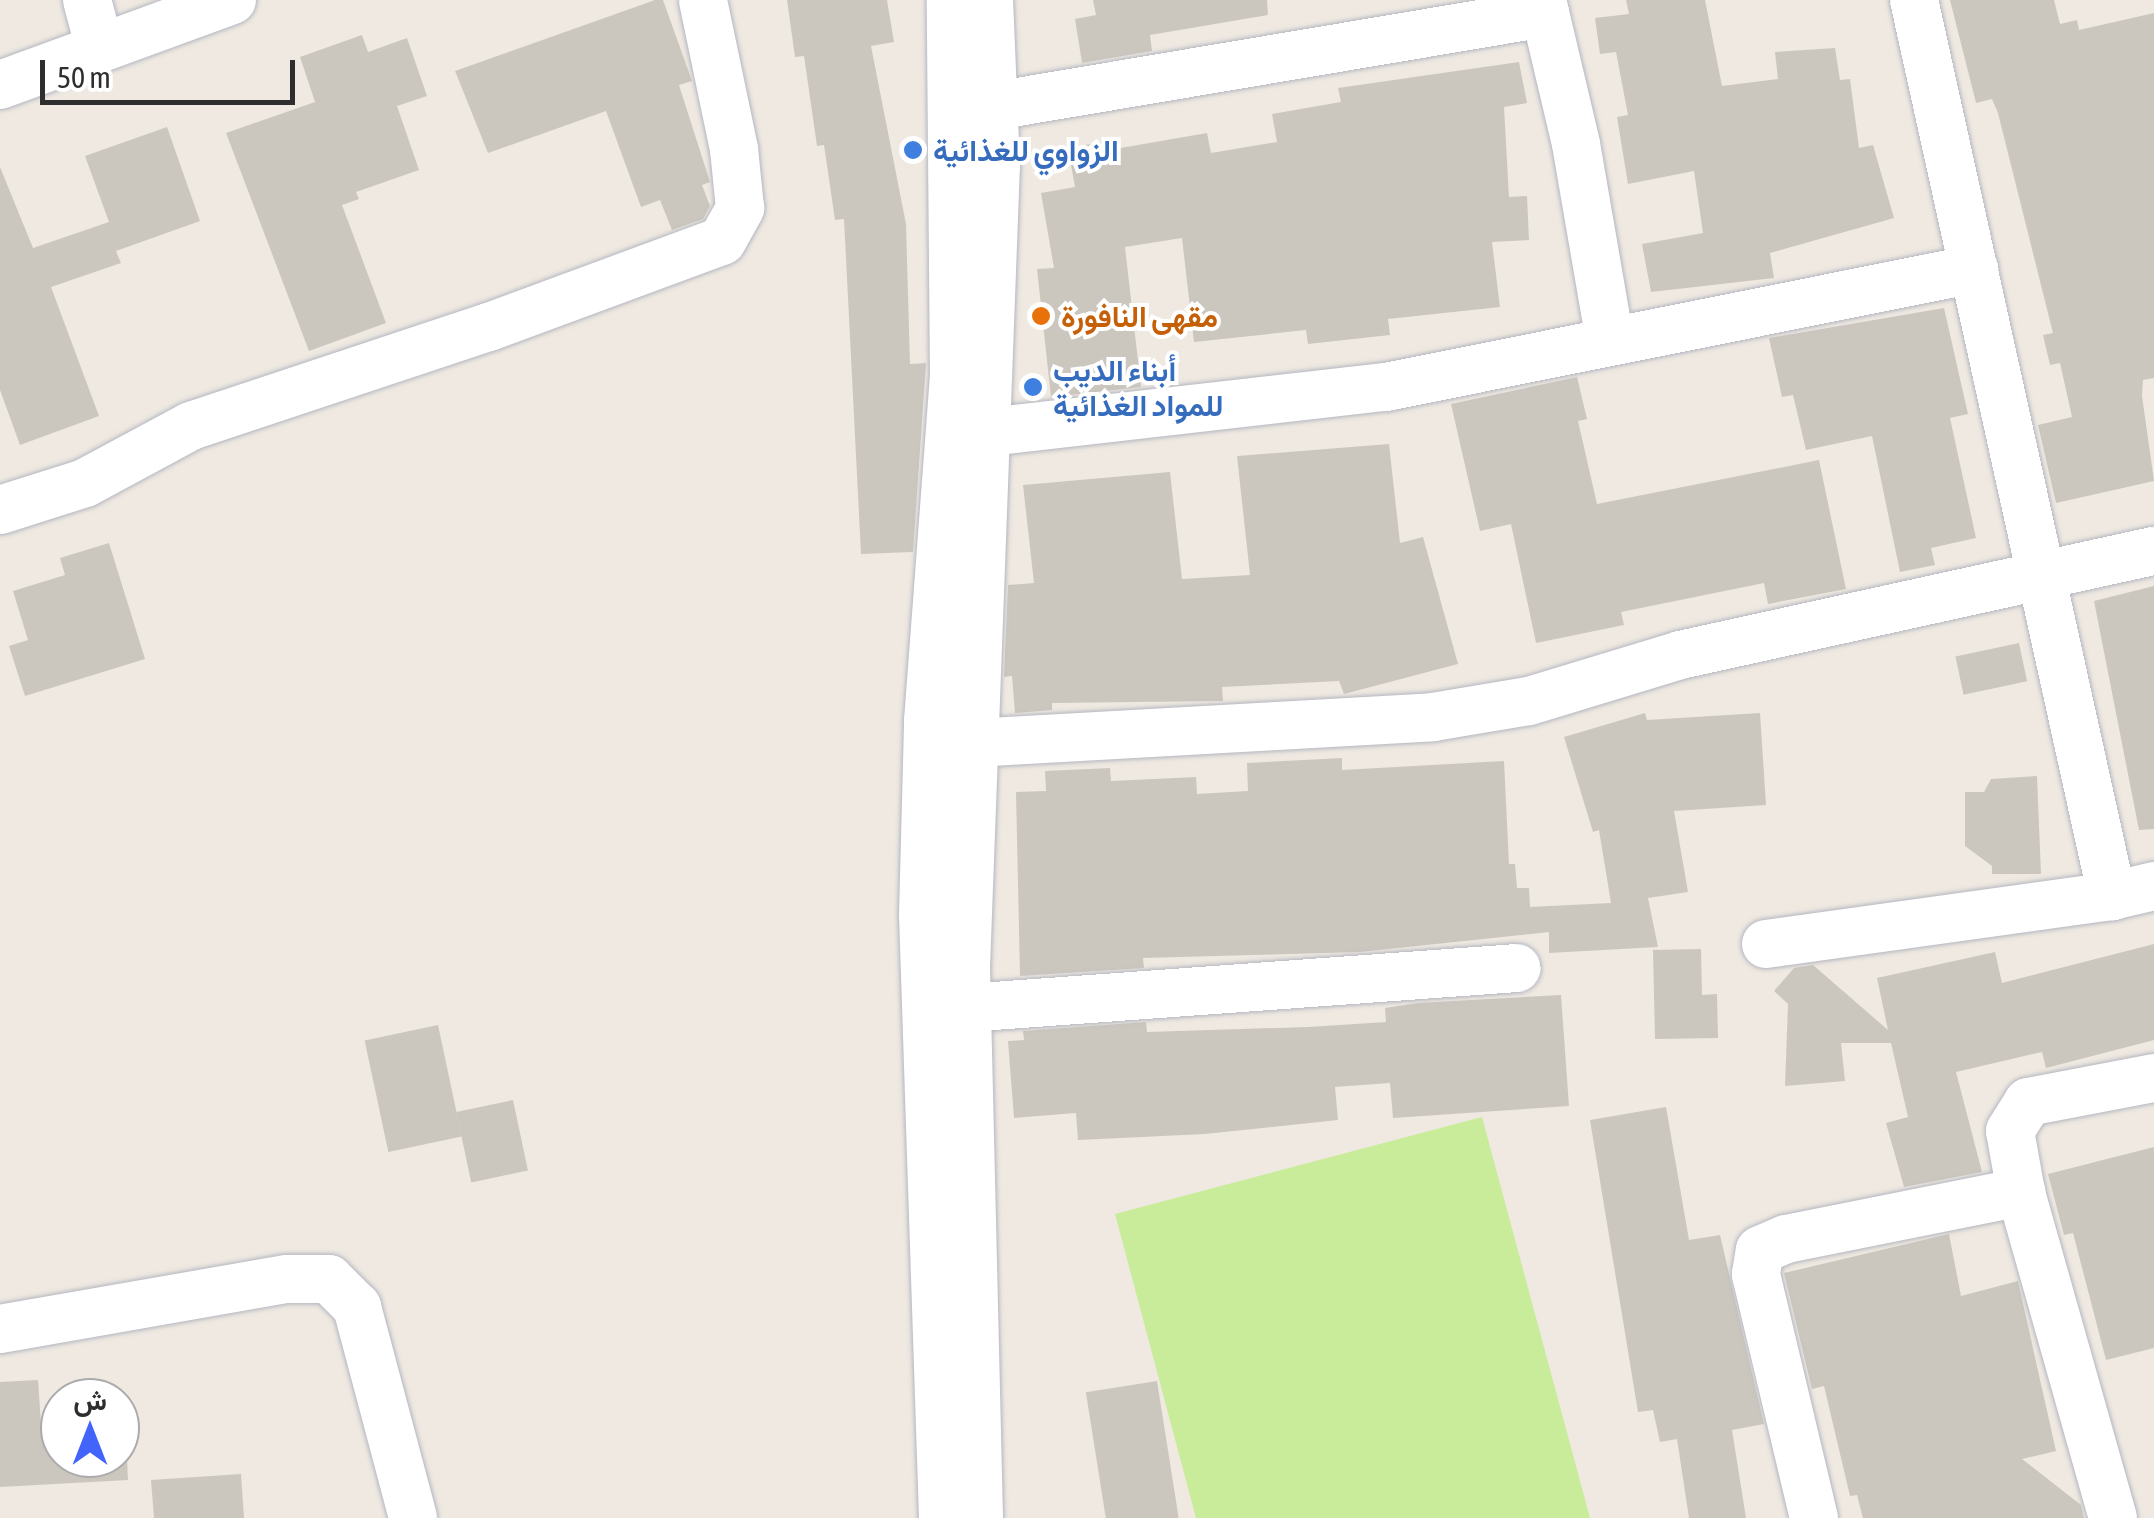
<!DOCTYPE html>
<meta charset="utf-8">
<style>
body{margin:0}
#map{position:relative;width:2154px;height:1518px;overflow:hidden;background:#efe9e1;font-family:"Asap Condensed",Vazirmatn,sans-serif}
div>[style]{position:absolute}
.pitch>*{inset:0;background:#c9ec9a}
.building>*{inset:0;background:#cbc7bf;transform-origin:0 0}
.roads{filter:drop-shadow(0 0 2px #b4b7c1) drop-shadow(0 0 2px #b4b7c1)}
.minor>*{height:48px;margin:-24px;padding:0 24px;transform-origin:24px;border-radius:24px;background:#fff}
.dots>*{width:28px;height:28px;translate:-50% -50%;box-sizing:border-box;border:5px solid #fff;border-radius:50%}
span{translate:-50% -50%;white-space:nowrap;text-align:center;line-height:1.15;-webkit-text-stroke:8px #fff;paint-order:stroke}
.shop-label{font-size:30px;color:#366cbe;font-weight:700}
.left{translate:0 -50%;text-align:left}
.food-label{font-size:30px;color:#c56008;font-weight:700}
.north{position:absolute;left:40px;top:1378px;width:100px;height:100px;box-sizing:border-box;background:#fff;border:2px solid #ababab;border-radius:50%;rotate:0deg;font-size:28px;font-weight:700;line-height:40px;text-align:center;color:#2e2e2e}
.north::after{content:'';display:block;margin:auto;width:35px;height:45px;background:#4264fb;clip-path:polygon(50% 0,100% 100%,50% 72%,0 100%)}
.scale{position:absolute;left:40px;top:60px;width:255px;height:45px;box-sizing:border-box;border:5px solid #2e2e2e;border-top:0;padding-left:12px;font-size:30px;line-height:35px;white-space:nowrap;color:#2e2e2e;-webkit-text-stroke:8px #fff;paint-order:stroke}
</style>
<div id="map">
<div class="pitch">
<div style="clip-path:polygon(1482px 1117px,1590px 1518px,1196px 1518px,1115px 1214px)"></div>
</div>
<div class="building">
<div style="clip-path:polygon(655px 0,663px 0,692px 81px,679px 85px,710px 182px,702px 185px,710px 206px,703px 219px,672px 230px,660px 200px,641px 207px,606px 111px,488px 153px,455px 71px)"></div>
<div style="clip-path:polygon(787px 0,887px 0,894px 42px,871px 46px,906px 224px,910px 364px,926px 363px,913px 552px,861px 554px,844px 219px,835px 220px,824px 145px,817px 146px,804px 56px,795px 57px)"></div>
<div style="clip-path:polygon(1093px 0,1267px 0,1268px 15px,1150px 35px,1152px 51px,1082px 63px,1075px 19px,1096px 15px)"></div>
<div style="clip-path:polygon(1626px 0,1705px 0,1722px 86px,1778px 79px,1775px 52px,1835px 48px,1840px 80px,1850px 79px,1859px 148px,1873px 145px,1894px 218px,1770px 253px,1774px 278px,1651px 292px,1642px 244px,1703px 233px,1694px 171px,1628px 184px,1617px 117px,1628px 115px,1616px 52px,1600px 54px,1595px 18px,1629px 14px)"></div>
<div style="clip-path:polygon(1950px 0,2054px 0,2060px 24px,2077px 20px,2079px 30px,2154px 13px,2154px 378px,2143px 380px,2142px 396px,2154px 481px,2056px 503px,2038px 425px,2072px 417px,2060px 363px,2050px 365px,2043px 335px,2053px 333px,1998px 113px,1992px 99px,1976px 103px)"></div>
<div style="clip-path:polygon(362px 35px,368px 52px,407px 38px,427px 96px,397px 106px,419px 170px,356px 192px,359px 199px,342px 205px,386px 323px,309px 351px,226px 133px,315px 102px,300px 57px)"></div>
<div style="clip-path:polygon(1519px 62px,1527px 103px,1504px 107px,1509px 197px,1527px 196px,1529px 240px,1492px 242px,1500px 307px,1388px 319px,1390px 335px,1308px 344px,1306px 330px,1194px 342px,1182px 238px,1125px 247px,1141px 387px,1051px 397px,1037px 269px,1054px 268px,1041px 193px,1075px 187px,1068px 148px,1108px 141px,1109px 150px,1207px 133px,1211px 153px,1277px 142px,1272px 114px,1341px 102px,1338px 88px)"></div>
<div style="clip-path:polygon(167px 127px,200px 221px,116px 251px,121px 263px,51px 287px,99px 416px,20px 445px,0 390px,0 167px,33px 248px,109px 222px,85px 156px)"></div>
<div style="clip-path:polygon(1944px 308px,1968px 414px,1950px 418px,1976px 538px,1931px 548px,1935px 565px,1900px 572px,1872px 436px,1806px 450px,1793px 395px,1782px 397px,1769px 338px)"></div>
<div style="clip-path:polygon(1577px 377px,1587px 419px,1578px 421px,1597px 504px,1819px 460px,1846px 589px,1768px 604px,1764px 583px,1621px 612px,1624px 625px,1536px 643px,1511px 524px,1480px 531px,1451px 404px)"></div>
<div style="clip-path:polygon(1389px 444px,1400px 543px,1423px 537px,1458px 664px,1344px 694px,1339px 681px,1222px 687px,1223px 701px,1052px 703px,1052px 710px,1015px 713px,1012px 676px,1004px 677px,1008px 585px,1034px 583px,1023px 485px,1170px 472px,1182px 579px,1250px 575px,1237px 456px)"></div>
<div style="clip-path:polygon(109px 543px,145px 659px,25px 696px,9px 646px,28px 640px,13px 591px,65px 575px,60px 558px)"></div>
<div style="clip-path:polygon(2154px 586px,2154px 829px,2139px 830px,2094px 601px)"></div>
<div style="left:2019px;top:643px;width:39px;height:65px;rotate:78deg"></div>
<div style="clip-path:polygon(1645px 713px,1647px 720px,1760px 713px,1766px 805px,1674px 811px,1688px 892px,1648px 898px,1658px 947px,1549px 953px,1549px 932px,1360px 952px,1143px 958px,1144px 968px,1020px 976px,1016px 792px,1046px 791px,1045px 771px,1110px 768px,1111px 781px,1196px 777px,1197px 794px,1248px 791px,1247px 763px,1342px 758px,1342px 770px,1504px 761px,1509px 864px,1515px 864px,1517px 888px,1529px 888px,1530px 907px,1611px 903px,1599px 830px,1593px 832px,1564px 737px)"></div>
<div style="clip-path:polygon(2037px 776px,2041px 874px,1992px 874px,1992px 866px,1965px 846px,1965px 792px,1984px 792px,1991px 779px)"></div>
<div style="clip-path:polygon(2154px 944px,2154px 1040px,2046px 1068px,2042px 1052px,1956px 1072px,1982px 1172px,1904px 1187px,1886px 1123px,1908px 1117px,1891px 1043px,1841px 1043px,1845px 1081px,1785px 1086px,1788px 1004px,1774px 991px,1794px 968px,1813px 965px,1888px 1030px,1877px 978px,1995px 952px,2002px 983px)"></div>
<div style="clip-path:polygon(1701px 949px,1702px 995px,1717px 994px,1718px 1038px,1655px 1039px,1653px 950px)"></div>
<div style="clip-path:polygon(1561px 995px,1569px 1106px,1393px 1118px,1390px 1083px,1335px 1087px,1338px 1120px,1205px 1134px,1078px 1140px,1076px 1113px,1014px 1118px,1008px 1041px,1024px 1040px,1023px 1031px,1146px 1022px,1147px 1032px,1308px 1027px,1386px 1022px,1385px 1008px,1418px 1003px)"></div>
<div style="left:438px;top:1025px;width:114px;height:75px;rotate:78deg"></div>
<div style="left:513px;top:1100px;width:72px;height:58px;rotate:78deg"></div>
<div style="clip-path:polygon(1666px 1107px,1689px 1240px,1720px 1235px,1764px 1424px,1732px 1430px,1746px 1518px,1689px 1518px,1677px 1439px,1660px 1442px,1653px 1410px,1638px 1412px,1590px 1120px)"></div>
<div style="clip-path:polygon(2154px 1147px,2154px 1348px,2106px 1360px,2073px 1233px,2064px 1235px,2048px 1174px)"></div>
<div style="clip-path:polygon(1949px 1234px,1961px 1296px,2018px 1281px,2056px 1451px,2022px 1459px,2081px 1505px,2084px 1518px,1863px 1518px,1857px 1495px,1850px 1496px,1824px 1386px,1812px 1389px,1784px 1273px)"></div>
<div style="clip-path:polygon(38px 1380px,42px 1438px,60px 1437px,60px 1458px,127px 1458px,128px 1480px,0 1487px,0 1382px)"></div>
<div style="left:1157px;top:1381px;width:139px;height:72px;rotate:81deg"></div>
<div style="clip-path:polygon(241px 1474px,244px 1518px,154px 1518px,151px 1480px)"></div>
</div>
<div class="roads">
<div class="minor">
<div style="left:87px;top:0;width:47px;rotate:75.1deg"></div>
<div style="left:1542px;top:0;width:148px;rotate:76.7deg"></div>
<div style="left:1576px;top:144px;width:200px;rotate:80.2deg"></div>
<div style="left:1914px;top:0;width:918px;rotate:77.54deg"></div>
<div style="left:2112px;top:896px;width:43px;rotate:-13.4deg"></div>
<div style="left:0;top:85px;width:247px;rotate:-20.1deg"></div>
<div style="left:994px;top:106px;width:559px;rotate:-9.58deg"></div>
<div style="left:989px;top:432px;width:400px;rotate:-6.5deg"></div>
<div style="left:1386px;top:387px;width:600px;rotate:-11.35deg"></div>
<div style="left:0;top:510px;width:89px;rotate:-17.6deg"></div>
<div style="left:85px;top:483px;width:120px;rotate:-28.3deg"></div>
<div style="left:191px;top:426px;width:314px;rotate:-18.4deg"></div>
<div style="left:489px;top:327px;width:248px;rotate:-20.3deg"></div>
<div style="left:722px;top:241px;width:38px;rotate:-61deg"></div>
<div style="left:740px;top:208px;width:59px;rotate:-95.8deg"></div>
<div style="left:734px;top:149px;width:152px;rotate:-101.8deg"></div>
<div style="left:972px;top:743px;width:462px;rotate:-3.2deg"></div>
<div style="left:1433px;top:717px;width:97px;rotate:-9.5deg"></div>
<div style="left:1529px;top:701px;width:158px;rotate:-16.9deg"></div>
<div style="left:1680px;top:655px;width:485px;rotate:-12.4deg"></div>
<div style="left:1766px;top:944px;width:349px;rotate:-7.9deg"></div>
<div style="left:966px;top:1008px;width:552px;rotate:-4.15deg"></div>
<div style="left:0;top:1329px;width:291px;rotate:-9.9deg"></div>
<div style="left:287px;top:1279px;width:42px"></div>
<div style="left:329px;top:1279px;width:40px;rotate:45deg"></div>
<div style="left:357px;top:1307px;width:218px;rotate:75.1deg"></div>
<div style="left:943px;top:1518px;width:603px;rotate:-91.9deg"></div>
<div style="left:923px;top:915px;width:194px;rotate:-88.5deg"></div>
<div style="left:928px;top:721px;width:343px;rotate:-85.7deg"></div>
<div style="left:954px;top:379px;width:379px;rotate:-90.5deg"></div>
<div style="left:979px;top:1518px;width:551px;rotate:-91.35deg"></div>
<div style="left:966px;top:967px;width:802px;rotate:-87.86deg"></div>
<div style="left:996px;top:166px;width:166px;rotate:-92.4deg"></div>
<div style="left:1814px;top:1518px;width:251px;rotate:-103.4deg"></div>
<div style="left:1756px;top:1274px;width:24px;rotate:-81deg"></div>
<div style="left:1760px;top:1250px;width:28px;rotate:-23deg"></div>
<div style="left:1786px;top:1239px;width:240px;rotate:-11.3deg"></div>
<div style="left:2113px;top:1518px;width:339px;rotate:-105.8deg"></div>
<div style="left:2021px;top:1192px;width:62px;rotate:-100.2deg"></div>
<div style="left:2010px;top:1131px;width:34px;rotate:-58deg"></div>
<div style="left:2028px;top:1102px;width:128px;rotate:-10.8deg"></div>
</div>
</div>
<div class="dots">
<div style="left:913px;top:150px;background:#3f7fe0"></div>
<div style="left:1041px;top:316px;background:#e8710a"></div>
<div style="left:1033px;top:387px;background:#3f7fe0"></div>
</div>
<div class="shop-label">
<span class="left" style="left:933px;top:150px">الزواوي للغذائية</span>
<span class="left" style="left:1053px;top:387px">أبناء الديب<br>للمواد الغذائية</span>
</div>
<div class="food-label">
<span class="left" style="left:1061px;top:316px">مقهى النافورة</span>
</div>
<div class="north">ش</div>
<div class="scale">50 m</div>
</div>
